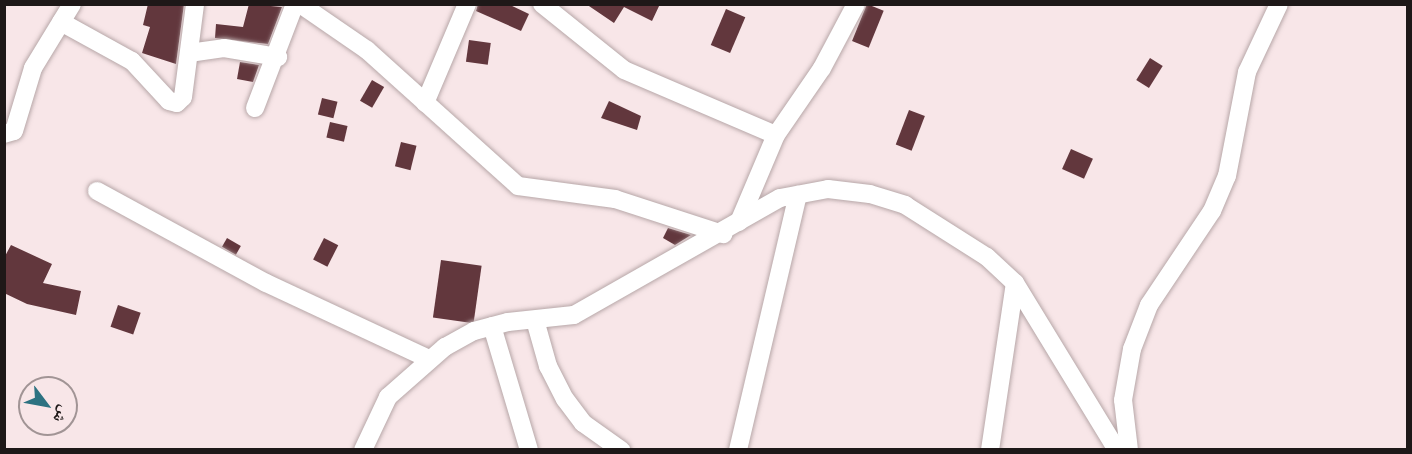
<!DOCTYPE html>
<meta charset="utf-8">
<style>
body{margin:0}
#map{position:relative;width:1412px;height:454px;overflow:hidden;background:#f8e6e8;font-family:"Zilla Slab","Noto Naskh Arabic",serif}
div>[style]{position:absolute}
.building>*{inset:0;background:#62373d;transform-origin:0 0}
.roads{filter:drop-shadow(0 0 2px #b7a7a8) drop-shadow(0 0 2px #b7a7a8)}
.minor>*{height:18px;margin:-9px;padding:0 9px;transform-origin:9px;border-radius:9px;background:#fff}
span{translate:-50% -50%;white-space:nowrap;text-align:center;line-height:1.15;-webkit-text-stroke:6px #f8e6e8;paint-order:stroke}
.frame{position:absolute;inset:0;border:6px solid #1e1818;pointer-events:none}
.north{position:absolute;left:18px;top:376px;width:60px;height:60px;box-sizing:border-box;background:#f8e6e8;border:2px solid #a19495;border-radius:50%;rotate:122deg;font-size:16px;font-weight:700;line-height:24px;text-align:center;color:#1e1818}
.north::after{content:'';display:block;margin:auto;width:21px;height:27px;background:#2d7281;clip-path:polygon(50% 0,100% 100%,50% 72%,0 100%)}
</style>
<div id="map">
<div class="building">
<div style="clip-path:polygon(148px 4px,184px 4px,176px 64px,142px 53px,150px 27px,143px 25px)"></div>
<div style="clip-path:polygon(249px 4px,282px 7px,268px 44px,215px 38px,216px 24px,243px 27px)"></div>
<div style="clip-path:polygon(478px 4px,508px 4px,529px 14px,521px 31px,476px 11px)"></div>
<div style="clip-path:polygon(586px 4px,660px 4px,652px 21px,624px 7px,614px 23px)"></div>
<div style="left:867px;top:4px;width:18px;height:40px;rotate:22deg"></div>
<div style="left:726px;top:9px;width:21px;height:39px;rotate:23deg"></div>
<div style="left:469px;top:40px;width:22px;height:22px;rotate:8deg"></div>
<div style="left:1150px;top:58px;width:15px;height:26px;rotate:32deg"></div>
<div style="clip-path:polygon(240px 62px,259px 65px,253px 82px,237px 79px)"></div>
<div style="left:372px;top:80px;width:14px;height:24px;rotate:30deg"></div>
<div style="left:322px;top:98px;width:16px;height:17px;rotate:14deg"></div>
<div style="clip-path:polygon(609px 101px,641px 116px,637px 130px,601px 118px)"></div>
<div style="left:909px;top:110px;width:17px;height:37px;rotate:21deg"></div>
<div style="left:330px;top:122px;width:18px;height:16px;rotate:13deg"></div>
<div style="left:401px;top:142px;width:16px;height:25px;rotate:14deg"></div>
<div style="left:1071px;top:149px;width:24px;height:22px;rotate:24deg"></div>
<div style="clip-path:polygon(668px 228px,691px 235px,675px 245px,663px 238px)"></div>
<div style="left:227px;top:238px;width:16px;height:10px;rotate:30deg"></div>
<div style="left:324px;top:238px;width:16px;height:24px;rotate:27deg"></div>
<div style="clip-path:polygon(11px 245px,52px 264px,43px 283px,81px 291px,76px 315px,27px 304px,4px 293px,4px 258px)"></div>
<div style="left:441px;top:260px;width:41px;height:58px;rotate:8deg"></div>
<div style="left:118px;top:305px;width:24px;height:23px;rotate:19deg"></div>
</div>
<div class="roads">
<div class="minor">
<div style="left:300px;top:4px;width:81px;rotate:34.5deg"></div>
<div style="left:367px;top:50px;width:203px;rotate:42deg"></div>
<div style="left:518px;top:186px;width:98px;rotate:7.6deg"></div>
<div style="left:615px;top:199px;width:114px;rotate:18deg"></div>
<div style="left:542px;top:4px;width:105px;rotate:38.8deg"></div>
<div style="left:624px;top:70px;width:165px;rotate:23.2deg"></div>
<div style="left:61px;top:22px;width:81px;rotate:28.8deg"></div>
<div style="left:132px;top:61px;width:54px;rotate:47.2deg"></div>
<div style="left:169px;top:101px;width:8px;rotate:14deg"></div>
<div style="left:177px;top:103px;width:8px;rotate:-45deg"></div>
<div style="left:183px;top:97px;width:94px;rotate:-82.6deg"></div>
<div style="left:189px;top:53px;width:35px;rotate:-8deg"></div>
<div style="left:224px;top:48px;width:55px;rotate:9.5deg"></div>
<div style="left:425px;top:103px;width:108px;rotate:-67deg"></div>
<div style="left:255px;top:108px;width:111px;rotate:-69deg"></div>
<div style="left:4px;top:134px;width:10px;rotate:-17deg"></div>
<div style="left:14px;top:131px;width:66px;rotate:-73.2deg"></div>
<div style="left:33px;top:68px;width:75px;rotate:-58.6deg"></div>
<div style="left:97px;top:191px;width:192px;rotate:28.6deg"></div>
<div style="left:266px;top:283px;width:180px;rotate:25deg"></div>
<div style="left:739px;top:222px;width:95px;rotate:-67deg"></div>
<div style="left:776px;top:135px;width:81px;rotate:-55.5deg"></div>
<div style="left:822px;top:68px;width:72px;rotate:-62deg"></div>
<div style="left:535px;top:320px;width:48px;rotate:74.2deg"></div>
<div style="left:548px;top:366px;width:37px;rotate:63deg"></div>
<div style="left:565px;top:399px;width:30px;rotate:53deg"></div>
<div style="left:583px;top:423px;width:47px;rotate:35.4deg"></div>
<div style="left:492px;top:326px;width:129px;rotate:73.4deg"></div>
<div style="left:363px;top:450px;width:59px;rotate:-64.7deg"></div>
<div style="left:388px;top:397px;width:76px;rotate:-41.3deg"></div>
<div style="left:445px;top:347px;width:33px;rotate:-29deg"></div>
<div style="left:474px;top:331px;width:35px;rotate:-15deg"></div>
<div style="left:508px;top:322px;width:66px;rotate:-6.1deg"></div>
<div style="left:574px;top:315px;width:237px;rotate:-29.6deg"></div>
<div style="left:780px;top:198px;width:49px;rotate:-10.6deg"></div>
<div style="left:828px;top:189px;width:42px;rotate:6.8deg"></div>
<div style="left:870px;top:194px;width:37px;rotate:17deg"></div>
<div style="left:905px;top:205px;width:97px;rotate:32.4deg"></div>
<div style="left:987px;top:257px;width:38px;rotate:43deg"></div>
<div style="left:1015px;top:283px;width:196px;rotate:58.6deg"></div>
<div style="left:738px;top:450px;width:262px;rotate:-76.8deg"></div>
<div style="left:990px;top:450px;width:169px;rotate:-81.5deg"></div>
<div style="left:1129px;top:450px;width:50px;rotate:-96.8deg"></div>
<div style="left:1123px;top:400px;width:52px;rotate:-80deg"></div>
<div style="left:1132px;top:349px;width:47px;rotate:-68.9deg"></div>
<div style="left:1149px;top:305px;width:113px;rotate:-56.2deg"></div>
<div style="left:1212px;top:211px;width:38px;rotate:-67deg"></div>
<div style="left:1227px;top:176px;width:106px;rotate:-79.1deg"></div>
<div style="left:1247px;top:72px;width:75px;rotate:-64.8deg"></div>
</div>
</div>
<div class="frame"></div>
<div class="north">ش</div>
</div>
